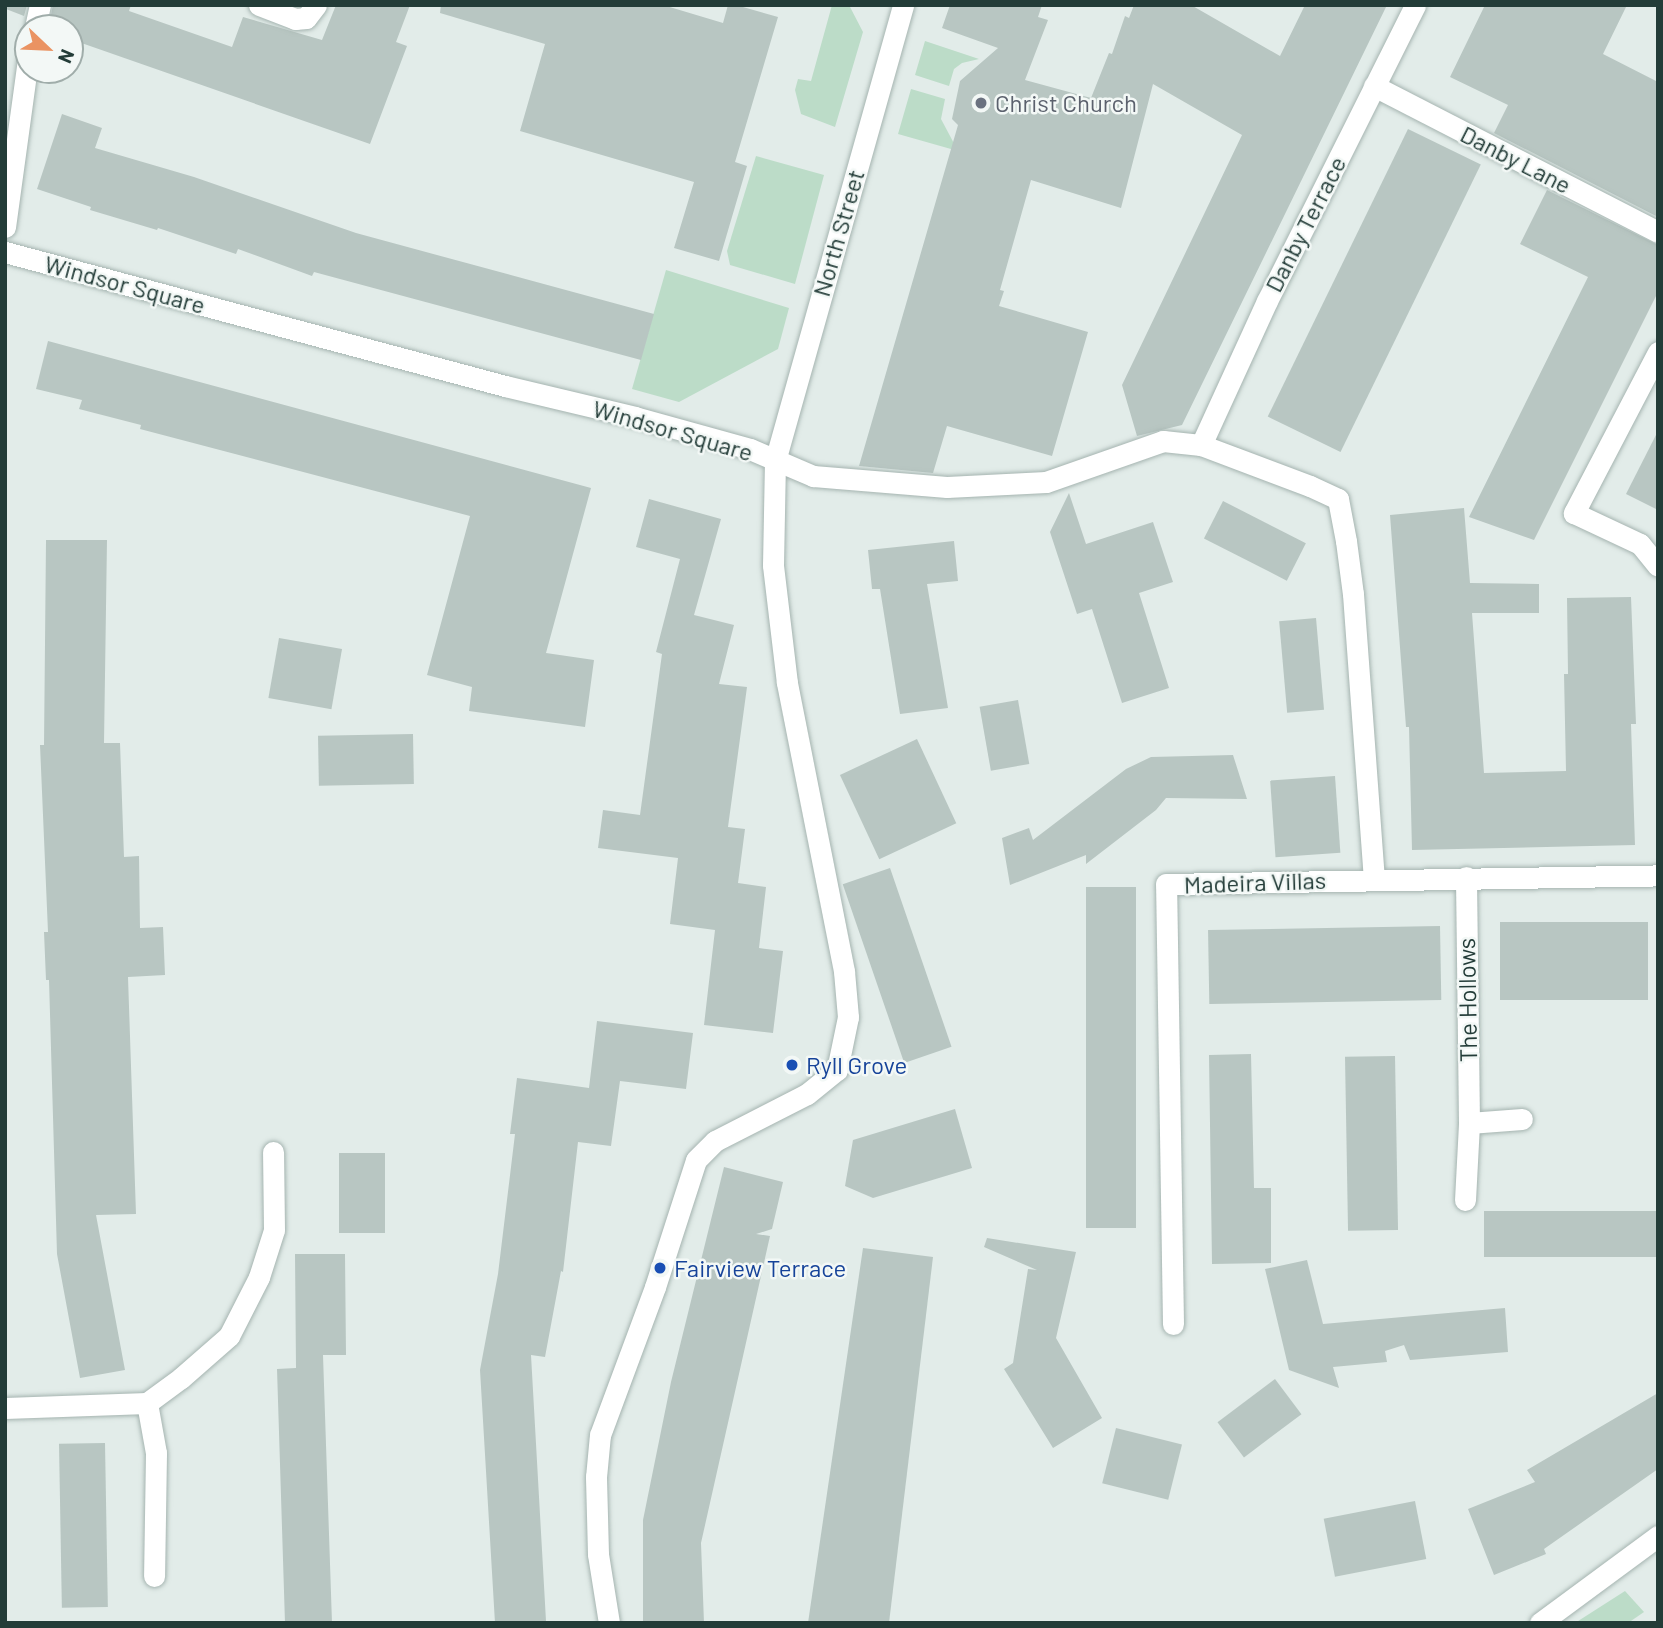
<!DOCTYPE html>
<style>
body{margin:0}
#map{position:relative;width:1663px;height:1628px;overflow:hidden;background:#e2ece9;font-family:Barlow,sans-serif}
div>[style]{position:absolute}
.green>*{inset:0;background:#bcdcc8}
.building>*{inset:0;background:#b8c6c2;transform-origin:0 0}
.roads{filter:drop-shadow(0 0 2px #a5b4b0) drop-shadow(0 0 2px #a5b4b0)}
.minor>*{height:21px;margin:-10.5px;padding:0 10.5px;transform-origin:10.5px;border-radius:10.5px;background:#fff}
.dots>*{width:19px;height:19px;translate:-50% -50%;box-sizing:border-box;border:4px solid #f3f8f6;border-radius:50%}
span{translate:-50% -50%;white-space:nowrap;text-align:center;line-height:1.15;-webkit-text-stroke:5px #f3f8f6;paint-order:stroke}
.worship-label{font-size:24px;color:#5b616d}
.left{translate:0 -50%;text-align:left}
.street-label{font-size:24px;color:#233c38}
.transit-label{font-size:24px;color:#164399}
.frame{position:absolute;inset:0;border:7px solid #233c38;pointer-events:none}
.north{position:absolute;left:14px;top:14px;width:70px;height:70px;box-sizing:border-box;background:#f3f8f6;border:2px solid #a0adaa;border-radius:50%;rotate:113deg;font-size:19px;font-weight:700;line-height:28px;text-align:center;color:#233c38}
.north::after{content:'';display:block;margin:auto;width:24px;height:32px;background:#ea9362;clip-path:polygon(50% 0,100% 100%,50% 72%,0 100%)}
</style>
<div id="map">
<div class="green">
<div style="clip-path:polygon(832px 5px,849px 5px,863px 32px,835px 127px,801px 114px,795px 90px,798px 79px,811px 81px)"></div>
<div style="clip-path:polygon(925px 41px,979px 59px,962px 63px,954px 69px,949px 86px,915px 75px)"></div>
<div style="clip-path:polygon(911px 89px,945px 99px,941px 119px,958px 151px,898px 134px)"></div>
<div style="clip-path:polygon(756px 156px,824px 175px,795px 284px,730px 265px,727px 251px)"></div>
<div style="clip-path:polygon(666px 270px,789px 308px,778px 349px,679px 402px,632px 389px)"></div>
<div style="clip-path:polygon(1625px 1591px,1644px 1612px,1628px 1623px,1575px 1623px)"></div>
</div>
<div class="building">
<div style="clip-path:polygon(6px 5px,27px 5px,24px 16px,6px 9px)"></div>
<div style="clip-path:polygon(53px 5px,131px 5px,129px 11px,232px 47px,243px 17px,322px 40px,336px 5px,410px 5px,396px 42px,407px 46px,370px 144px,70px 39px,70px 28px,49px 25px)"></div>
<div style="clip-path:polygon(441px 5px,663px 5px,723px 23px,728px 5px,736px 5px,778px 17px,735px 162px,747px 166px,719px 261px,674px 248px,694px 182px,520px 131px,545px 44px,440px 13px)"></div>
<div style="clip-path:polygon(950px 5px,1042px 5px,1038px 17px,1048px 20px,1025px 80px,1091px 98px,1109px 53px,1112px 54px,1125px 16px,1129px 18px,1134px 5px,1191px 5px,1280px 56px,1305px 5px,1387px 5px,1182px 425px,1137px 436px,1122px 385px,1242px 135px,1153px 84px,1121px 208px,1031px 180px,1000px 290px,1004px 291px,999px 306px,1088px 332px,1052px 456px,947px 426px,933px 473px,859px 466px,958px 125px,952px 119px,960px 81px,998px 48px,942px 28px)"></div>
<div style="clip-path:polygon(1485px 5px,1627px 5px,1603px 54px,1658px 82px,1658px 217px,1494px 133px,1508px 105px,1450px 77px)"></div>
<div style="clip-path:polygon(62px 114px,102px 128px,95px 148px,194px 177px,356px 233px,654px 314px,641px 360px,314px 272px,312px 276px,238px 249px,236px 254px,158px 228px,157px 230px,90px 210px,91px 207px,37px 189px)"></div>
<div style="left:1408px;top:129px;width:81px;height:320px;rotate:26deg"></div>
<div style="clip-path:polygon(1547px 190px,1658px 245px,1658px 292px,1534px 540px,1469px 517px,1588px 277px,1520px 244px)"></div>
<div style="clip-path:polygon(48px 341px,591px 488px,546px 653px,594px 660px,585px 727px,469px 711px,472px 687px,427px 675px,470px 516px,140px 429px,141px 425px,79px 409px,82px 400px,36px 389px)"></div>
<div style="clip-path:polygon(1658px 431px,1658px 510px,1626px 494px)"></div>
<div style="clip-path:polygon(1069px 493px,1086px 544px,1153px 522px,1173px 582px,1139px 593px,1169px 688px,1122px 703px,1092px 609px,1077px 614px,1050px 532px)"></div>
<div style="clip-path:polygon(649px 499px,721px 519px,694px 615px,734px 625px,719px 684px,747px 687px,728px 827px,745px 829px,738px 883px,766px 887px,759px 948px,783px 951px,773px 1033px,704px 1025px,715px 930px,670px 924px,678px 858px,598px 848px,603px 810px,640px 815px,662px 654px,656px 652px,680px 559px,636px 547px)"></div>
<div style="left:1223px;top:501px;width:93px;height:42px;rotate:27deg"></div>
<div style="clip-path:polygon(1464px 508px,1470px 583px,1539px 584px,1539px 613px,1472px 613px,1484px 773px,1566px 771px,1564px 674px,1568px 674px,1567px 598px,1631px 597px,1636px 724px,1631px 724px,1635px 845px,1412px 850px,1409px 727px,1406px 727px,1390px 515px)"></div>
<div style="clip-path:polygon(46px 540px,107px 540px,104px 743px,120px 743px,124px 857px,139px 856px,140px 928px,163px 927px,165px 975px,128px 977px,136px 1214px,96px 1215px,125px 1370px,80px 1378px,57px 1254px,49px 980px,46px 980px,44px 932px,48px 932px,40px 745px,44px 745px)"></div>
<div style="clip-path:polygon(954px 541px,958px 581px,927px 584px,948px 708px,900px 714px,880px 589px,872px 589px,868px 550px)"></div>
<div style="left:1316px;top:618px;width:92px;height:37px;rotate:85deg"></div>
<div style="left:279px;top:638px;width:64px;height:61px;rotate:10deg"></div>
<div style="left:1018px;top:700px;width:65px;height:39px;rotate:80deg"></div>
<div style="left:413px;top:734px;width:50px;height:95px;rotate:89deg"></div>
<div style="left:917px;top:739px;width:93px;height:85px;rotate:65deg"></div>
<div style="clip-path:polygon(1233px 755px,1247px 799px,1166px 798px,1156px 810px,1086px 864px,1086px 855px,1010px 885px,1002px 838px,1029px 828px,1033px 840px,1126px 769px,1151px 757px)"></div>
<div style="left:1335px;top:776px;width:77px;height:65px;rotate:86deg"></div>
<div style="left:890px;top:868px;width:189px;height:50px;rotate:71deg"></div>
<div style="left:1086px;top:887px;width:50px;height:341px"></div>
<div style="left:1648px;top:922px;width:78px;height:148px;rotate:90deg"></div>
<div style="left:1440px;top:926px;width:74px;height:232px;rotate:89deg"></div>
<div style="clip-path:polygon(597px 1021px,693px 1033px,686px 1089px,620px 1081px,611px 1146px,578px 1142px,563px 1272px,561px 1271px,545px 1357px,531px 1355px,546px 1621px,495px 1623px,480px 1370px,498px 1274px,515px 1134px,510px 1134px,517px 1078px,589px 1088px)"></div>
<div style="clip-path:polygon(1251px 1054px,1254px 1188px,1271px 1188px,1271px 1263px,1212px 1264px,1209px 1055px)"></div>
<div style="left:1395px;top:1056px;width:174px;height:50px;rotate:89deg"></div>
<div style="clip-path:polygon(955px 1109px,972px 1168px,873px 1198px,845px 1186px,853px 1140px)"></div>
<div style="left:339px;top:1153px;width:46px;height:80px"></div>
<div style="clip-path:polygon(724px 1167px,783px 1182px,772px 1229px,756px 1234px,770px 1236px,701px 1543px,704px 1623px,643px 1623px,643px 1520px,671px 1382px)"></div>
<div style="left:1658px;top:1211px;width:46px;height:174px;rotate:90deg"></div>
<div style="clip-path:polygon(987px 1238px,1076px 1252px,1056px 1338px,1102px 1418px,1053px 1448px,1004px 1369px,1013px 1363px,1028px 1269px,1037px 1270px,984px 1247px)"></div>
<div style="clip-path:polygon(863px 1248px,933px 1257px,889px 1623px,808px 1623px)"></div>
<div style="clip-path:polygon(295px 1254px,345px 1254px,346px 1355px,323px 1355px,332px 1623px,285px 1623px,277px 1369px,296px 1368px)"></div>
<div style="clip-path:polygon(1307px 1260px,1323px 1324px,1505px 1308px,1508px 1352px,1410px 1360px,1404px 1345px,1385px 1351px,1387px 1362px,1333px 1367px,1339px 1388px,1289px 1370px,1265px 1269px)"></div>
<div style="left:1275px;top:1379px;width:44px;height:72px;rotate:53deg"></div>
<div style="clip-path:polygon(1658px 1393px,1658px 1469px,1544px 1549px,1546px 1554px,1494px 1575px,1468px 1509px,1535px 1482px,1527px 1470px)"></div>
<div style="left:1116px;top:1428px;width:68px;height:57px;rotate:14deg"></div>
<div style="left:105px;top:1443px;width:164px;height:46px;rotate:89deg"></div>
<div style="left:1415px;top:1501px;width:59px;height:93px;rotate:79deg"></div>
</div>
<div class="roads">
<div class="minor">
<div style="left:259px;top:5px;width:39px;rotate:21deg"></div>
<div style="left:295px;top:19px;width:11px;rotate:-5deg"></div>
<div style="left:306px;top:18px;width:16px;rotate:-52deg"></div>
<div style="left:35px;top:28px;width:24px;rotate:-78deg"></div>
<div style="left:1374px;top:86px;width:319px;rotate:27.2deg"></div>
<div style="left:5px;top:227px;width:170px;rotate:-82.2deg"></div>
<div style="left:5px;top:252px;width:518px;rotate:15deg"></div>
<div style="left:505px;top:386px;width:134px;rotate:13.4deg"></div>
<div style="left:635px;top:417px;width:119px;rotate:15.5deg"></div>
<div style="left:750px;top:449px;width:69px;rotate:23.2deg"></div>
<div style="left:813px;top:476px;width:134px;rotate:4.7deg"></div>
<div style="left:947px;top:487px;width:99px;rotate:-2.9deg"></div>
<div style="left:1046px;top:482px;width:124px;rotate:-19.3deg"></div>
<div style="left:1163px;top:441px;width:38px;rotate:6deg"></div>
<div style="left:1201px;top:445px;width:116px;rotate:20.6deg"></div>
<div style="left:1310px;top:486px;width:31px;rotate:25deg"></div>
<div style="left:1338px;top:499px;width:43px;rotate:79.2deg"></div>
<div style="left:1346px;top:541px;width:53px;rotate:82.5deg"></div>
<div style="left:1353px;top:594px;width:286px;rotate:85.8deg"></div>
<div style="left:1658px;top:352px;width:182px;rotate:117.6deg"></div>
<div style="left:1574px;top:513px;width:73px;rotate:25.2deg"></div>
<div style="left:1640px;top:544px;width:28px;rotate:51deg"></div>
<div style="left:1201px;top:445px;width:158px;rotate:-65.4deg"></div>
<div style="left:1267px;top:301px;width:331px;rotate:-63.4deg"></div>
<div style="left:1469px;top:1123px;width:53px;rotate:-4.3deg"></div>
<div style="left:1465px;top:1200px;width:77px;rotate:-87deg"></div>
<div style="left:1469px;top:1123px;width:246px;rotate:-90.7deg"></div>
<div style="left:1173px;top:1324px;width:440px;rotate:-90.9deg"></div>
<div style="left:1166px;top:884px;width:492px;rotate:-1deg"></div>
<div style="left:147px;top:1403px;width:51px;rotate:79.8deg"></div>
<div style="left:156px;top:1453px;width:123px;rotate:90.9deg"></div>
<div style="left:5px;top:1408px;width:142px;rotate:-2deg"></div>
<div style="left:147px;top:1403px;width:42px;rotate:-36.3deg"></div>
<div style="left:181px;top:1378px;width:64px;rotate:-41.2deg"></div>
<div style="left:229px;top:1336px;width:66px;rotate:-63deg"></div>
<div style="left:259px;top:1277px;width:49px;rotate:-72.3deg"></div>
<div style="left:274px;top:1230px;width:78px;rotate:-90.7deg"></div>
<div style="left:609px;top:1623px;width:70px;rotate:-99.1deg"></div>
<div style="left:598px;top:1554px;width:77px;rotate:-91.5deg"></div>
<div style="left:596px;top:1477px;width:42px;rotate:-84.6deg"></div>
<div style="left:600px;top:1435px;width:158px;rotate:-69.6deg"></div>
<div style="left:655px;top:1287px;width:133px;rotate:-72.1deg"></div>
<div style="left:696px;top:1160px;width:27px;rotate:-45deg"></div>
<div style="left:715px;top:1141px;width:103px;rotate:-27.1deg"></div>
<div style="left:807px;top:1094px;width:38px;rotate:-39deg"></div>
<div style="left:837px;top:1070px;width:54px;rotate:-78.3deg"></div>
<div style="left:848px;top:1017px;width:46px;rotate:-95deg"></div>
<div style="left:844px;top:971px;width:294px;rotate:-101.2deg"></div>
<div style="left:787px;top:683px;width:119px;rotate:-96.8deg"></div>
<div style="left:773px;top:565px;width:104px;rotate:-88.9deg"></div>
<div style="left:775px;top:461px;width:474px;rotate:-74.3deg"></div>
<div style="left:1540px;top:1623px;width:147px;rotate:-36.4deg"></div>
</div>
</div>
<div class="dots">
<div style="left:981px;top:103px;background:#6b7280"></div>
<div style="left:792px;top:1065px;background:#1a4fb4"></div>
<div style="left:660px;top:1268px;background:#1a4fb4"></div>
</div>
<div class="worship-label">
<span class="left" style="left:995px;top:103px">Christ Church</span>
</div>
<div class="street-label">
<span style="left:1516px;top:159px;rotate:27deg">Danby Lane</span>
<span style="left:1305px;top:224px;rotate:-63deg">Danby Terrace</span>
<span style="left:838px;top:233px;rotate:-74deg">North Street</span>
<span style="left:125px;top:284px;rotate:15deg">Windsor Square</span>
<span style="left:673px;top:430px;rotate:16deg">Windsor Square</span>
<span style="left:1255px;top:882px;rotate:-2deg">Madeira Villas</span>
<span style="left:1467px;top:1000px;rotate:-91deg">The Hollows</span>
</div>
<div class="transit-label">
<span class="left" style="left:806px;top:1065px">Ryll Grove</span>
<span class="left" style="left:674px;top:1268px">Fairview Terrace</span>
</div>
<div class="frame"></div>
<div class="north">N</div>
</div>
